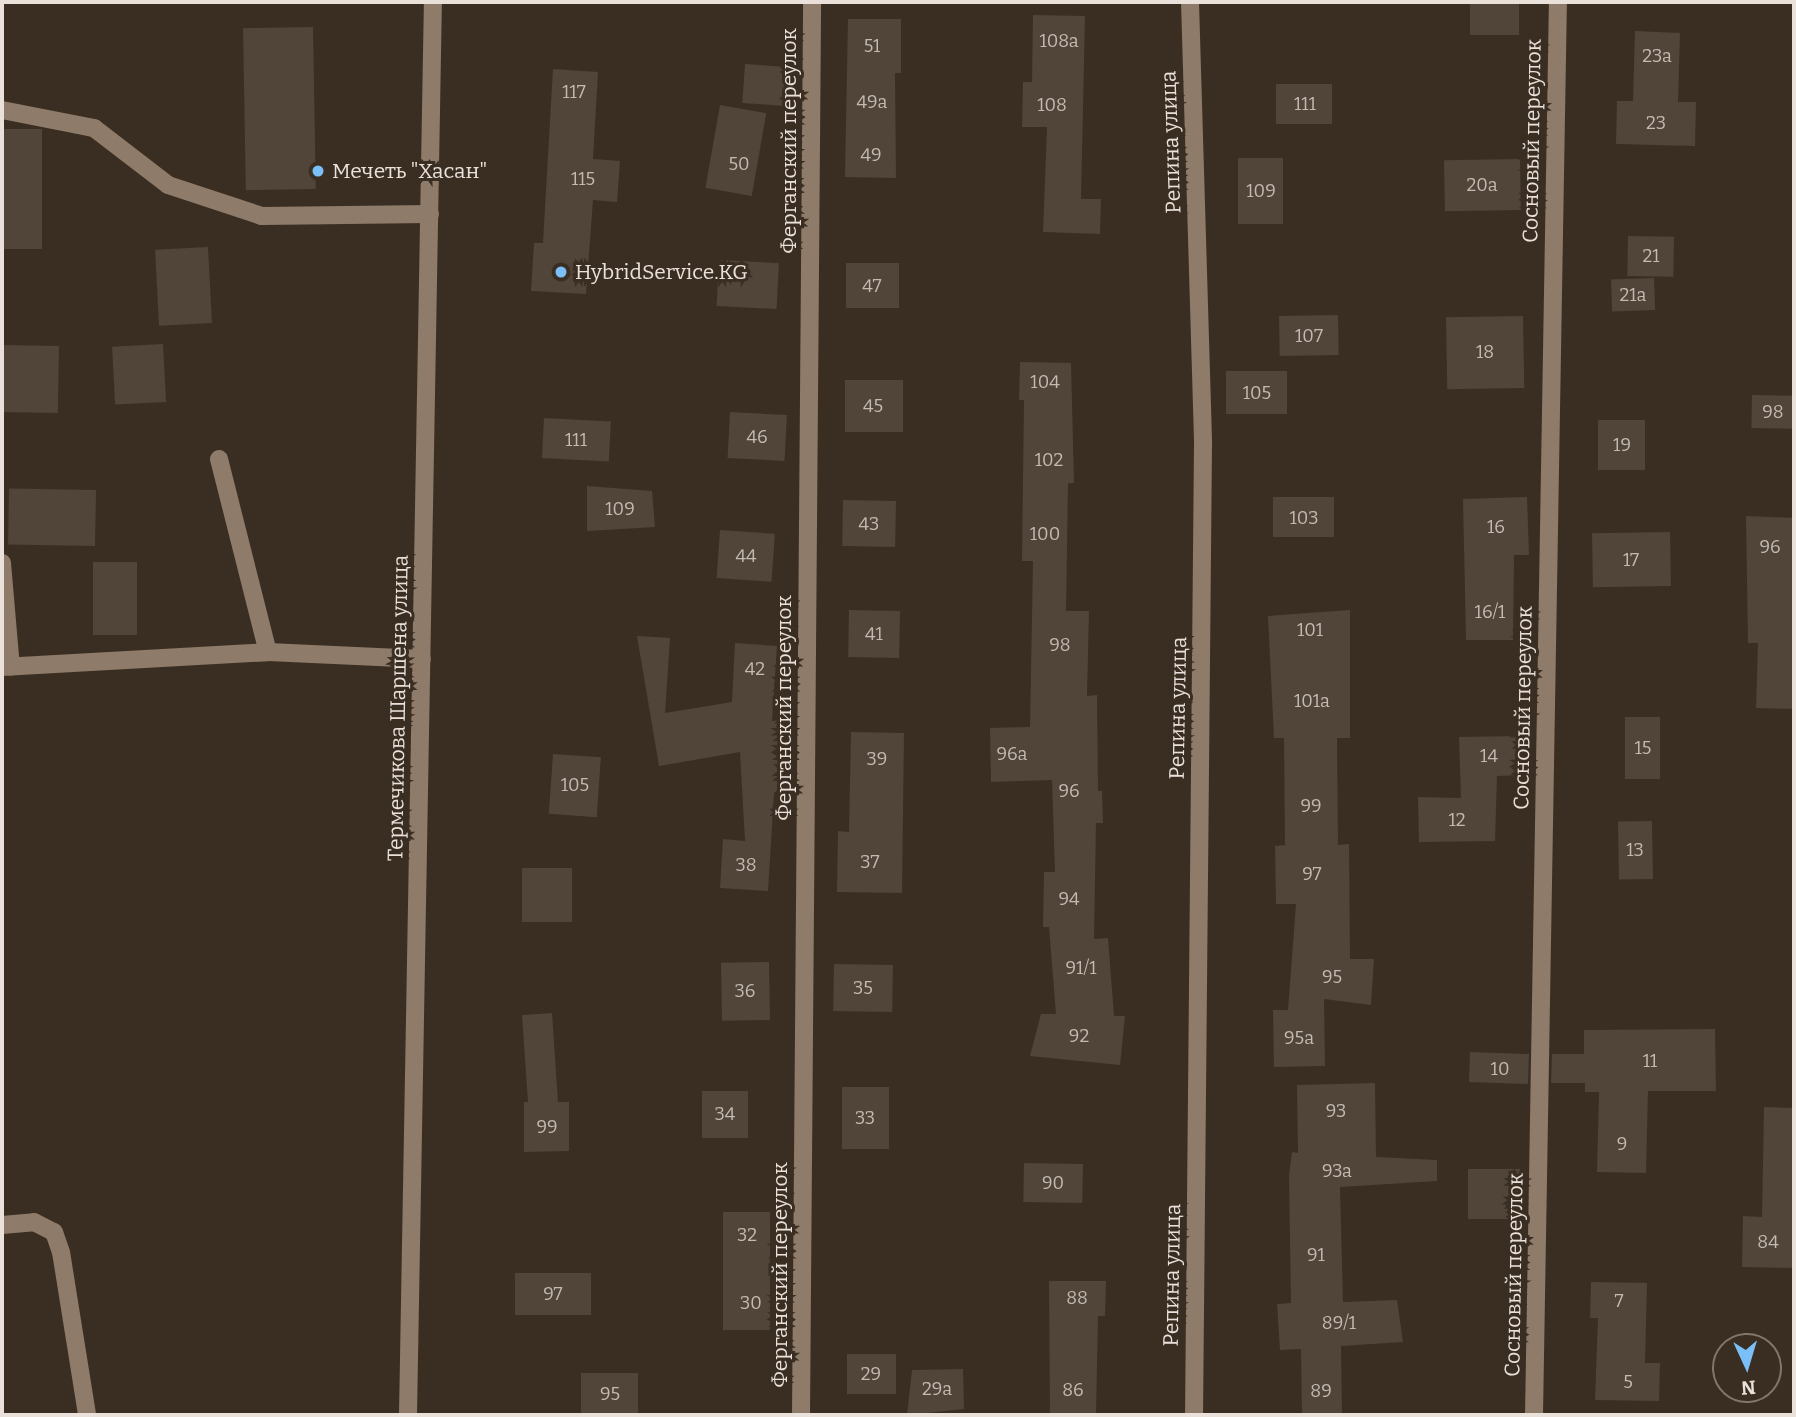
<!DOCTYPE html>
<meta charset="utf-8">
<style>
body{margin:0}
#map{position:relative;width:1796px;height:1417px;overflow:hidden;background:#3a2e22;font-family:Bitter,serif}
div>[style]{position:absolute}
.building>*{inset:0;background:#514438;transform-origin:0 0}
.minor>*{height:18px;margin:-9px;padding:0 9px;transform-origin:9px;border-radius:9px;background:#8e7b69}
.dots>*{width:19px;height:19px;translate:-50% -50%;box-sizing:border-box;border:4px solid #3a2e22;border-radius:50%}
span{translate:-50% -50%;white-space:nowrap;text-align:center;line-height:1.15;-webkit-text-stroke:6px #3a2e22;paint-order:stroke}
.number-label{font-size:18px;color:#c3bab2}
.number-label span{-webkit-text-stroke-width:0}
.street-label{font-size:21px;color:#e9e1da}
.poi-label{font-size:21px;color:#e9e1da}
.left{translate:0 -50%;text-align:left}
.frame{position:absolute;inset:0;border:4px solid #e9e1da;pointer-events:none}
.north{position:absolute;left:1712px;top:1333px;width:70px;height:70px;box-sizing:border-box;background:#3a2e22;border:2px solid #80766c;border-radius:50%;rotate:176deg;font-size:19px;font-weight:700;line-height:28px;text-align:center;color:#e9e1da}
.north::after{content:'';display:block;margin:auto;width:24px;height:32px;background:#7abff8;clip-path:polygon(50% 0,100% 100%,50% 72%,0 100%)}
</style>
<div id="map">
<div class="building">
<div style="left:1470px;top:2px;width:49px;height:33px"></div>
<div style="clip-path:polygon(1033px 15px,1085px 16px,1081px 199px,1101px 199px,1100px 234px,1043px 232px,1047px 127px,1022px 127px,1023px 82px,1032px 82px)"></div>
<div style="clip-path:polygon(848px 19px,901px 19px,901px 73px,895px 73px,896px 178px,845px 177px)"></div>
<div style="left:313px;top:27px;width:162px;height:70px;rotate:89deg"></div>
<div style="clip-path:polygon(1635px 31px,1680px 33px,1678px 102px,1696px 102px,1695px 146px,1616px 144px,1617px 101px,1633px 101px)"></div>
<div style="left:745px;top:64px;width:47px;height:39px;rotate:4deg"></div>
<div style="clip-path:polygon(553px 69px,598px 72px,593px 159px,620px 161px,617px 202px,593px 200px,586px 294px,531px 291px,534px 243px,543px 243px)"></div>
<div style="left:1276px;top:84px;width:56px;height:40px"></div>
<div style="left:720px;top:105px;width:47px;height:84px;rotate:10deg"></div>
<div style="left:2px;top:129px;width:40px;height:120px"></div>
<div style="left:1238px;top:158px;width:45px;height:66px"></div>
<div style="left:1520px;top:159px;width:51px;height:76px;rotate:89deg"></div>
<div style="left:1628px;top:236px;width:46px;height:40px;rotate:1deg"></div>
<div style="left:208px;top:247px;width:76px;height:53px;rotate:87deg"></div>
<div style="left:719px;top:260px;width:60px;height:46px;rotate:3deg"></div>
<div style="left:846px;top:263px;width:53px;height:45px"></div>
<div style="left:1654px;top:278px;width:32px;height:43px;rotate:88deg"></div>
<div style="left:1338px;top:315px;width:40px;height:59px;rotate:89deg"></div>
<div style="left:1523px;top:316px;width:72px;height:77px;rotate:89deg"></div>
<div style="left:163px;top:344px;width:58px;height:51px;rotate:87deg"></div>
<div style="left:2px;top:345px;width:57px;height:67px;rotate:1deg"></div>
<div style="clip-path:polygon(1020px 362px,1071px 363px,1074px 483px,1068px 483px,1066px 611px,1089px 611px,1087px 696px,1097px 695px,1098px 791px,1102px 791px,1103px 823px,1096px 823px,1094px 939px,1108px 938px,1114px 1016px,1125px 1016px,1120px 1065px,1030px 1056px,1041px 1014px,1056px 1014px,1049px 927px,1043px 927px,1044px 872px,1055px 872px,1052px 780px,991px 782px,990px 728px,1030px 727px,1033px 561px,1022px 561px,1024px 400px,1019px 400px)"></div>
<div style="left:1287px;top:371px;width:43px;height:61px;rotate:90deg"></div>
<div style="left:845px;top:380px;width:58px;height:52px"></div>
<div style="left:1752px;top:395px;width:42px;height:33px;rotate:1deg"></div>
<div style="left:730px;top:412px;width:57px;height:46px;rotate:3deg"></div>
<div style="left:544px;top:418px;width:67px;height:40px;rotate:3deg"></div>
<div style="left:1598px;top:420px;width:47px;height:50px"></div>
<div style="clip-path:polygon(587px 486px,652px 491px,655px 527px,587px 531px)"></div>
<div style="left:96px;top:490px;width:56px;height:87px;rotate:91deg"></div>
<div style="left:1334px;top:497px;width:40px;height:61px;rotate:90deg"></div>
<div style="clip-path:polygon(1527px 497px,1529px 555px,1514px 555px,1513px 640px,1466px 640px,1463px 499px)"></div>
<div style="left:843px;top:500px;width:53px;height:46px;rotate:1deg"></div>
<div style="clip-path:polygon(1746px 516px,1794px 518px,1794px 709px,1756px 708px,1758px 643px,1748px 643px)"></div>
<div style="left:720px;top:530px;width:55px;height:48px;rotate:4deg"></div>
<div style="left:1670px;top:532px;width:54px;height:78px;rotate:89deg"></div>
<div style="left:93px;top:562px;width:44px;height:73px"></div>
<div style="left:849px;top:610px;width:51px;height:47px;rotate:1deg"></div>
<div style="clip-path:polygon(1350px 610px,1350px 738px,1337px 738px,1338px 845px,1349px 844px,1350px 959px,1374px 959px,1371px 1005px,1324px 999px,1325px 1066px,1274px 1067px,1273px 1010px,1288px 1010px,1296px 904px,1276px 904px,1275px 846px,1285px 845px,1284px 738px,1274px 738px,1268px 616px)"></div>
<div style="clip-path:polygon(637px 636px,670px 638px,665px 713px,732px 702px,735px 643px,777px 646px,772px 721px,783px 720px,787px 793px,774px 793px,768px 891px,720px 888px,723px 839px,745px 841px,740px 752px,659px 766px)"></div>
<div style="left:1625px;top:717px;width:35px;height:62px"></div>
<div style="clip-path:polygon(851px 732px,904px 733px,902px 893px,837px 892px,838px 831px,849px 832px)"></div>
<div style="clip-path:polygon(1519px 736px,1520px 775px,1497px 776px,1495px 841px,1419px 842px,1418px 797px,1461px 798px,1459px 737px)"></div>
<div style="left:553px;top:754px;width:48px;height:60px;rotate:4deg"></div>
<div style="left:1652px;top:821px;width:58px;height:34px;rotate:89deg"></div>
<div style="left:522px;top:868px;width:50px;height:54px"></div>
<div style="left:769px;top:962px;width:58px;height:48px;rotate:89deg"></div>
<div style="left:834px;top:964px;width:59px;height:47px;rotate:1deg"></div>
<div style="clip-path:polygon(552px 1013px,558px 1102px,569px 1102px,569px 1151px,524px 1152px,524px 1102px,528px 1102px,522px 1015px)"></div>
<div style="clip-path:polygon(1715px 1029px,1716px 1091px,1648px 1091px,1646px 1173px,1597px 1172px,1599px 1092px,1585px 1092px,1585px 1083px,1551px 1083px,1552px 1054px,1584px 1054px,1584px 1030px)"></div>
<div style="left:1529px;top:1054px;width:30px;height:59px;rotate:92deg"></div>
<div style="clip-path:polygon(1375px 1083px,1376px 1157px,1437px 1160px,1437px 1181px,1340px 1187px,1343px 1302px,1397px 1300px,1403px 1342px,1341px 1346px,1342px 1415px,1302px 1415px,1301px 1349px,1280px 1350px,1277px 1304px,1291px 1303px,1289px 1176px,1292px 1152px,1298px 1153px,1297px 1085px)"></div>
<div style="left:842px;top:1087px;width:47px;height:62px"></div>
<div style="left:702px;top:1091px;width:46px;height:47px"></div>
<div style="clip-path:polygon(1764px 1107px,1794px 1108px,1794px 1268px,1742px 1267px,1743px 1216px,1762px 1217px)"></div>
<div style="left:1024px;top:1163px;width:59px;height:39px;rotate:1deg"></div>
<div style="left:1468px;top:1169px;width:52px;height:50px"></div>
<div style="left:723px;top:1212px;width:47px;height:118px"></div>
<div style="left:591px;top:1273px;width:42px;height:76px;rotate:90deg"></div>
<div style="clip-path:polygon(1049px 1281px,1106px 1281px,1105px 1316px,1098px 1316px,1096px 1415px,1050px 1415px)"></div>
<div style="clip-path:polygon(1591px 1282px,1647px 1283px,1645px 1363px,1660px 1363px,1659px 1401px,1595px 1400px,1598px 1318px,1590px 1318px)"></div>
<div style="left:847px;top:1354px;width:49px;height:40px"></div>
<div style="clip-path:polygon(963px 1369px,964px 1409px,907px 1415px,912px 1370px)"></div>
<div style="left:581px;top:1373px;width:57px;height:42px"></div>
</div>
<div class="minor">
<div style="left:1190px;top:2px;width:443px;rotate:88.3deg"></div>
<div style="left:1203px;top:445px;width:970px;rotate:90.53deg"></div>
<div style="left:2px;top:110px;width:94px;rotate:11.1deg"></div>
<div style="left:94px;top:128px;width:93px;rotate:37.6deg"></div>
<div style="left:168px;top:185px;width:99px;rotate:18.3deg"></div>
<div style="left:262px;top:216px;width:168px;rotate:-0.7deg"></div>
<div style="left:219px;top:459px;width:199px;rotate:75.8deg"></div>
<div style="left:2px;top:563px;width:104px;rotate:85.1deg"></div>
<div style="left:2px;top:667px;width:266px;rotate:-3.2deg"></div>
<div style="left:268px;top:652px;width:154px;rotate:2.6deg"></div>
<div style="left:2px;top:1225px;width:32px;rotate:-5deg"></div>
<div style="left:34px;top:1222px;width:22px;rotate:27deg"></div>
<div style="left:54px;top:1232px;width:21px;rotate:71deg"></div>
<div style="left:61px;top:1252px;width:165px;rotate:80.9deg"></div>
<div style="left:408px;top:1415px;width:1413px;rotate:-88.99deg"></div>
<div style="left:801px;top:1415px;width:1413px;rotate:-89.55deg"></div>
<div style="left:1534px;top:1415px;width:1413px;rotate:-89.03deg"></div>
</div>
<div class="dots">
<div style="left:318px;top:171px;background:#7abff8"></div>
<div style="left:561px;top:272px;background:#7abff8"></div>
</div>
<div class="number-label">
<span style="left:1059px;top:41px">108а</span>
<span style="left:872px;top:46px">51</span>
<span style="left:1657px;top:56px">23а</span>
<span style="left:574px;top:92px">117</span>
<span style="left:872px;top:102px">49а</span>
<span style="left:1305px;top:104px">111</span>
<span style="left:1052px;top:105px">108</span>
<span style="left:1656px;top:123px">23</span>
<span style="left:871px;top:155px">49</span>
<span style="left:739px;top:164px">50</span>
<span style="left:583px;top:179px">115</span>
<span style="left:1482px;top:185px">20а</span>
<span style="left:1261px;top:191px">109</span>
<span style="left:1651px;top:256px">21</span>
<span style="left:872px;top:286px">47</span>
<span style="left:1633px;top:295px">21а</span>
<span style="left:1309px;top:336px">107</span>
<span style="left:1485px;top:352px">18</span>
<span style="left:1045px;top:382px">104</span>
<span style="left:1257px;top:393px">105</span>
<span style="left:873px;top:406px">45</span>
<span style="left:1773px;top:412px">98</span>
<span style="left:757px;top:437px">46</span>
<span style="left:576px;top:440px">111</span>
<span style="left:1622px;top:445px">19</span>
<span style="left:1049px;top:460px">102</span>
<span style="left:620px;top:509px">109</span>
<span style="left:1304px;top:518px">103</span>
<span style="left:869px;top:524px">43</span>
<span style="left:1496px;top:527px">16</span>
<span style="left:1045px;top:534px">100</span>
<span style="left:1770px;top:547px">96</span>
<span style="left:746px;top:556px">44</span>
<span style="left:1631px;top:560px">17</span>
<span style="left:1490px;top:612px">16/1</span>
<span style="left:1310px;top:630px">101</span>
<span style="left:874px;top:634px">41</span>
<span style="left:1060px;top:645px">98</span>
<span style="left:755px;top:669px">42</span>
<span style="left:1312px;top:701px">101а</span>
<span style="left:1643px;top:748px">15</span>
<span style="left:1012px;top:754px">96а</span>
<span style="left:1489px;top:756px">14</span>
<span style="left:877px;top:759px">39</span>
<span style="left:575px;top:785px">105</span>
<span style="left:1069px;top:791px">96</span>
<span style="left:1311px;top:806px">99</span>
<span style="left:1457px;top:820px">12</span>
<span style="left:1635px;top:850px">13</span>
<span style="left:870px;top:862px">37</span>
<span style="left:746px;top:865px">38</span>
<span style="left:1312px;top:874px">97</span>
<span style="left:1069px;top:899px">94</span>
<span style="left:1081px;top:968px">91/1</span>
<span style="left:1332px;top:977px">95</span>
<span style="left:863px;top:988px">35</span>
<span style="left:745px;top:991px">36</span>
<span style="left:1079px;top:1036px">92</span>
<span style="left:1299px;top:1038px">95а</span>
<span style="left:1650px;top:1061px">11</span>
<span style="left:1500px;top:1069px">10</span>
<span style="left:1336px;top:1111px">93</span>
<span style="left:725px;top:1114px">34</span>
<span style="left:865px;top:1118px">33</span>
<span style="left:547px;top:1127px">99</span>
<span style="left:1622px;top:1144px">9</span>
<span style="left:1337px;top:1171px">93а</span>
<span style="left:1053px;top:1183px">90</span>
<span style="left:747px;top:1235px">32</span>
<span style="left:1768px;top:1242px">84</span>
<span style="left:1316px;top:1255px">91</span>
<span style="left:553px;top:1294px">97</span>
<span style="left:1077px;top:1298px">88</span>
<span style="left:1619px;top:1301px">7</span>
<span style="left:751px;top:1303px">30</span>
<span style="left:1339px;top:1323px">89/1</span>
<span style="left:871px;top:1374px">29</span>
<span style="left:1628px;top:1382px">5</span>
<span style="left:937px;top:1389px">29а</span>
<span style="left:1073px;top:1390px">86</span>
<span style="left:1321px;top:1391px">89</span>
<span style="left:610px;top:1394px">95</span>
</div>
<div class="street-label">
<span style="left:789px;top:141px;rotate:-90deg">Ферганский переулок</span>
<span style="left:1532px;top:141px;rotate:-89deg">Сосновый переулок</span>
<span style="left:1171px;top:142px;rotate:-92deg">Репина улица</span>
<span style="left:398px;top:708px;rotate:-89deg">Термечикова Шаршена улица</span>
<span style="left:784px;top:708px;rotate:-90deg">Ферганский переулок</span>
<span style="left:1178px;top:708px;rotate:-89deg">Репина улица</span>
<span style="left:1523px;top:708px;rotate:-89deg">Сосновый переулок</span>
<span style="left:780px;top:1275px;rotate:-90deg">Ферганский переулок</span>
<span style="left:1172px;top:1275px;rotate:-89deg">Репина улица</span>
<span style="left:1514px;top:1275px;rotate:-89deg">Сосновый переулок</span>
</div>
<div class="poi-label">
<span class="left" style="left:332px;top:171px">Мечеть "Хасан"</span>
<span class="left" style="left:575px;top:272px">HybridService.KG</span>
</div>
<div class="frame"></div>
<div class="north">N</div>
</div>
